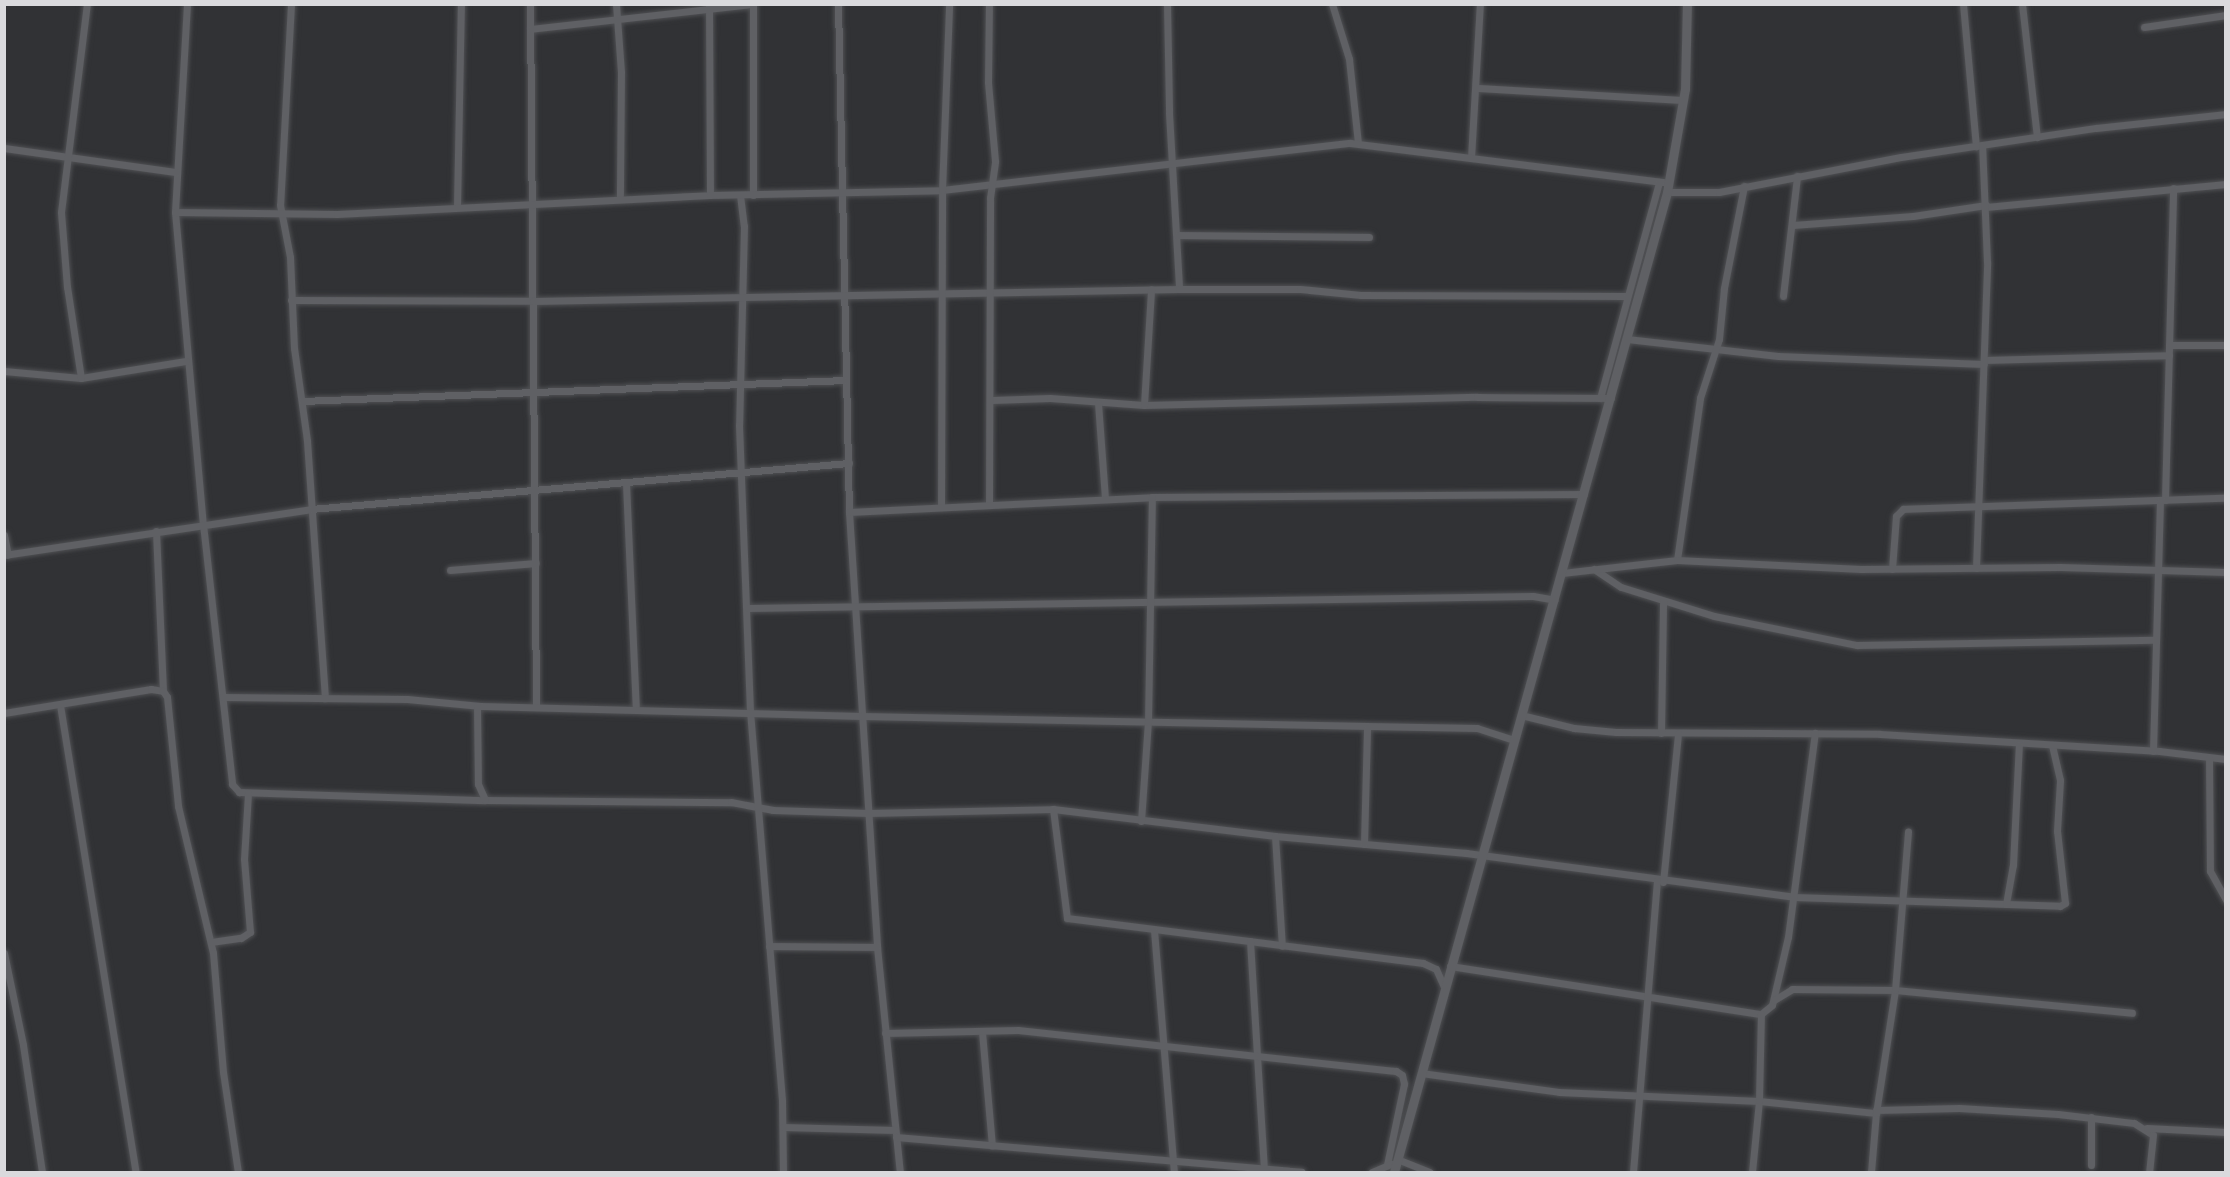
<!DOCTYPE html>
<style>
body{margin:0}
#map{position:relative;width:2230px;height:1177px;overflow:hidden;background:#313235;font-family:"Noto Serif",serif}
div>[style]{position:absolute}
.roads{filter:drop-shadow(0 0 2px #4f5053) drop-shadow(0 0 2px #4f5053)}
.street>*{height:7px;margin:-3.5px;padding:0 3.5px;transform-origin:3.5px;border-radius:3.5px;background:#5f6064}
.secondary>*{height:9px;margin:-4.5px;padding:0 4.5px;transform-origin:4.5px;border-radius:4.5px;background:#5f6064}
span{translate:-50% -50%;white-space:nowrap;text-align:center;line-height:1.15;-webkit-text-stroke:6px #313235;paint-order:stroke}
.frame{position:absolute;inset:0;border:6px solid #dadadd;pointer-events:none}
</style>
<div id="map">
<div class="roads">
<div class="street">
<div style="left:187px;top:4px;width:208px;rotate:93.3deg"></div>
<div style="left:175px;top:212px;width:313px;rotate:84.9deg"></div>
<div style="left:203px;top:524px;width:262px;rotate:83.6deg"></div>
<div style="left:232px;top:784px;width:11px;rotate:49deg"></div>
<div style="left:239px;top:792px;width:246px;rotate:1.9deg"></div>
<div style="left:485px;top:800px;width:246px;rotate:0.5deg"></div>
<div style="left:731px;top:802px;width:43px;rotate:10.8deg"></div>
<div style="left:773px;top:810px;width:95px;rotate:1.8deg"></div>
<div style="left:868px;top:813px;width:185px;rotate:-1.2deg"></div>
<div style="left:1053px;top:809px;width:224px;rotate:6.9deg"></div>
<div style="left:1275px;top:836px;width:192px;rotate:5.1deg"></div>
<div style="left:1466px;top:853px;width:331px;rotate:7.6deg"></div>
<div style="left:1794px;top:897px;width:266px;rotate:1.9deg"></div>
<div style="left:2060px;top:906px;width:6px;rotate:-31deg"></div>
<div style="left:2065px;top:903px;width:72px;rotate:-96.3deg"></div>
<div style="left:2057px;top:831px;width:51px;rotate:-86.6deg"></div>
<div style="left:2060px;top:780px;width:35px;rotate:-103deg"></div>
<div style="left:291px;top:4px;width:201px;rotate:93.1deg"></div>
<div style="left:280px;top:205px;width:53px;rotate:79.1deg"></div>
<div style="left:290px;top:257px;width:91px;rotate:87.5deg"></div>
<div style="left:294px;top:348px;width:94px;rotate:82deg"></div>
<div style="left:307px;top:441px;width:258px;rotate:86deg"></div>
<div style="left:530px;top:4px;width:703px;rotate:89.51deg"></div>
<div style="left:616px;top:4px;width:68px;rotate:85.8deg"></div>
<div style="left:621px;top:72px;width:127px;rotate:90.5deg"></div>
<div style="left:709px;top:4px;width:191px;rotate:89.7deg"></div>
<div style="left:838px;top:4px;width:508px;rotate:88.76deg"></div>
<div style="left:849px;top:512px;width:436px;rotate:86.3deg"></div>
<div style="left:877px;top:947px;width:226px;rotate:84.2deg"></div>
<div style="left:1167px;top:4px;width:109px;rotate:88.9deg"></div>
<div style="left:1169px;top:113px;width:176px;rotate:86.7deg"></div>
<div style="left:1332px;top:4px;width:58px;rotate:72.8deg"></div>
<div style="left:1349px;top:59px;width:84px;rotate:83.9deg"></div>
<div style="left:1963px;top:4px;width:143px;rotate:84.8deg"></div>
<div style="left:2022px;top:4px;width:134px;rotate:83.6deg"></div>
<div style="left:2144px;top:27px;width:83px;rotate:-8.3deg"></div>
<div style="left:530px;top:29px;width:224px;rotate:-6.4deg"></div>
<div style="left:1478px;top:88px;width:205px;rotate:3.4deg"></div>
<div style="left:4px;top:148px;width:173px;rotate:8deg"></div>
<div style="left:1471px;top:158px;width:154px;rotate:-86.7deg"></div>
<div style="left:1667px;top:192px;width:52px"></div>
<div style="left:1719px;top:192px;width:185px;rotate:-10.9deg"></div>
<div style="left:1901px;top:157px;width:197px;rotate:-8.5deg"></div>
<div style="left:2096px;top:128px;width:131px;rotate:-6.1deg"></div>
<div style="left:740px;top:195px;width:31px;rotate:83deg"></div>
<div style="left:744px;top:226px;width:199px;rotate:91.4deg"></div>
<div style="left:739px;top:425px;width:286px;rotate:87.8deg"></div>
<div style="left:750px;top:711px;width:390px;rotate:85.3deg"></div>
<div style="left:782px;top:1100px;width:72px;rotate:89.2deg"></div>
<div style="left:753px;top:195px;width:191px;rotate:-90deg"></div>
<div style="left:457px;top:207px;width:203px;rotate:-88.9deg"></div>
<div style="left:1986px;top:207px;width:241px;rotate:-5.5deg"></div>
<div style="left:175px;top:212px;width:162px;rotate:0.7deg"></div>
<div style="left:337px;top:214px;width:373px;rotate:-2.9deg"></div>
<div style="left:710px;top:195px;width:232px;rotate:-1.2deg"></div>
<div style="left:942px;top:190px;width:411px;rotate:-6.6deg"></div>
<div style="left:1350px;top:143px;width:321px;rotate:7.1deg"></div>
<div style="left:1793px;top:225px;width:120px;rotate:-4.3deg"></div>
<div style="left:1913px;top:216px;width:74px;rotate:-8.6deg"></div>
<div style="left:1178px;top:235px;width:191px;rotate:0.6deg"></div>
<div style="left:1783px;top:296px;width:121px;rotate:-83.3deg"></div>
<div style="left:291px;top:300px;width:242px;rotate:0.2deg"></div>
<div style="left:533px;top:301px;width:646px;rotate:-1.06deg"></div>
<div style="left:1179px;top:289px;width:121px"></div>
<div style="left:1300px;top:289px;width:61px;rotate:5.6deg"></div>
<div style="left:1361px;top:295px;width:265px;rotate:0.2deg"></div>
<div style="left:1627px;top:339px;width:152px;rotate:6.4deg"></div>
<div style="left:1778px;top:356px;width:206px;rotate:2.2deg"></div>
<div style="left:2169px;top:345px;width:57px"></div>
<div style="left:1984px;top:360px;width:185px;rotate:-1.5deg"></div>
<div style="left:4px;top:371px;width:77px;rotate:5.2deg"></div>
<div style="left:81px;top:378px;width:106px;rotate:-9.2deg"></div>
<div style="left:81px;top:378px;width:92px;rotate:-98.7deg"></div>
<div style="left:67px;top:287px;width:75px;rotate:-94.6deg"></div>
<div style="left:61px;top:212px;width:210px;rotate:-82.9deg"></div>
<div style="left:1600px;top:398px;width:224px;rotate:-74.7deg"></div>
<div style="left:992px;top:400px;width:58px;rotate:-2deg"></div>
<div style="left:1050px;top:398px;width:94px;rotate:4.3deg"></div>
<div style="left:1144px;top:405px;width:333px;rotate:-1.4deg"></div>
<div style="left:1477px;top:397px;width:134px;rotate:0.4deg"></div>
<div style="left:302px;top:401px;width:543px;rotate:-2.21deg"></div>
<div style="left:1098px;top:403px;width:95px;rotate:85.8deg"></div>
<div style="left:1144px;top:405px;width:116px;rotate:-86.5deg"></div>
<div style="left:626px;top:483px;width:227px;rotate:87.5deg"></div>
<div style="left:2165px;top:500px;width:312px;rotate:-88.5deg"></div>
<div style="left:989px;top:505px;width:307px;rotate:-89.8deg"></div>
<div style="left:990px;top:198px;width:37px;rotate:-82deg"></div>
<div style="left:995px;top:161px;width:79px;rotate:-95.1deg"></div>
<div style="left:988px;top:82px;width:78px;rotate:-89.3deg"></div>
<div style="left:941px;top:507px;width:317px;rotate:-89.8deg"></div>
<div style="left:942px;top:190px;width:186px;rotate:-87.8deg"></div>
<div style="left:849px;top:512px;width:303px;rotate:-2.8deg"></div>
<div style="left:1152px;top:497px;width:432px;rotate:-0.4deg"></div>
<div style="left:156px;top:531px;width:160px;rotate:87.5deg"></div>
<div style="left:4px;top:535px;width:20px;rotate:79deg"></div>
<div style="left:4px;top:555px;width:310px;rotate:-8.5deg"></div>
<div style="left:311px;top:509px;width:540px;rotate:-4.89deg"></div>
<div style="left:1677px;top:560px;width:164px;rotate:-81.9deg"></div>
<div style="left:1700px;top:398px;width:62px;rotate:-72.1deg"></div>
<div style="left:1719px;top:339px;width:51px;rotate:-84.4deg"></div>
<div style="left:1724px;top:288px;width:104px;rotate:-78.9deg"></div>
<div style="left:1976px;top:568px;width:306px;rotate:-87.9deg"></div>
<div style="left:1987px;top:262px;width:117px;rotate:-92.4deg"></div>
<div style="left:1594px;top:569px;width:32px;rotate:34deg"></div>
<div style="left:1621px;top:587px;width:97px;rotate:17.3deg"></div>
<div style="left:1714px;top:616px;width:146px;rotate:11.5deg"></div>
<div style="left:1857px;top:645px;width:298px;rotate:-1deg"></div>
<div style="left:1892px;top:569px;width:53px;rotate:-85.7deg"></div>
<div style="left:1896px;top:516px;width:10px;rotate:-45deg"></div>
<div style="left:1903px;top:509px;width:323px;rotate:-2deg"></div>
<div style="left:450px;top:570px;width:86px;rotate:-4.7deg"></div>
<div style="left:1562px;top:573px;width:116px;rotate:-6.4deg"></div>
<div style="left:1677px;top:560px;width:184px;rotate:2.8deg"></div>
<div style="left:1861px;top:569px;width:199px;rotate:-0.6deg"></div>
<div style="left:2060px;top:567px;width:166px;rotate:1.7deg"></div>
<div style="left:748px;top:608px;width:785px;rotate:-0.88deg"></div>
<div style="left:1533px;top:596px;width:22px;rotate:10deg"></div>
<div style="left:223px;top:697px;width:184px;rotate:0.6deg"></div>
<div style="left:407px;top:699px;width:74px;rotate:5.4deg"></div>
<div style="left:481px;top:706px;width:381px;rotate:1.5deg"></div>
<div style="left:862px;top:716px;width:615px;rotate:1.12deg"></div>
<div style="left:1477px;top:728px;width:40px;rotate:18deg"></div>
<div style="left:60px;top:705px;width:473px;rotate:80.8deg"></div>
<div style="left:477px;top:706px;width:78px;rotate:89.3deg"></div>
<div style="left:478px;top:784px;width:17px;rotate:66deg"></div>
<div style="left:4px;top:713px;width:149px;rotate:-9.3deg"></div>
<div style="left:151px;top:689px;width:12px;rotate:9deg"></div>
<div style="left:163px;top:691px;width:7px;rotate:56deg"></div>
<div style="left:167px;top:697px;width:110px;rotate:84.2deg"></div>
<div style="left:178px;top:806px;width:151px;rotate:76.6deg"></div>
<div style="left:213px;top:953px;width:119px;rotate:85.2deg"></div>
<div style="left:223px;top:1072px;width:101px;rotate:81.5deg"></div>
<div style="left:1521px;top:715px;width:55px;rotate:13.8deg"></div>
<div style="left:1574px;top:728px;width:42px;rotate:5.4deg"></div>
<div style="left:1616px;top:732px;width:264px;rotate:0.4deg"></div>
<div style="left:1880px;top:734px;width:280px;rotate:3.5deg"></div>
<div style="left:2159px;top:751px;width:67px;rotate:6.8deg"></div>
<div style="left:1661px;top:733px;width:132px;rotate:-89.1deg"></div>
<div style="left:2153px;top:751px;width:250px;rotate:-88.4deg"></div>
<div style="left:2209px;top:758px;width:113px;rotate:89.5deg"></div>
<div style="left:2210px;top:871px;width:33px;rotate:61deg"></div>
<div style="left:1053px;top:809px;width:110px;rotate:82.7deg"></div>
<div style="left:1067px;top:918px;width:359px;rotate:7.2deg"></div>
<div style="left:1423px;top:963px;width:14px;rotate:25deg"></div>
<div style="left:1436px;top:969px;width:22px;rotate:66deg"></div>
<div style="left:1141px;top:821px;width:99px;rotate:-86deg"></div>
<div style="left:1148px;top:722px;width:225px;rotate:-89deg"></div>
<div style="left:1275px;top:836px;width:110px;rotate:86.4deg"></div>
<div style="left:1364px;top:844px;width:116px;rotate:-88.5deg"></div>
<div style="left:1663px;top:882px;width:149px;rotate:-84.2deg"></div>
<div style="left:2006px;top:904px;width:40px;rotate:-80deg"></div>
<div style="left:2013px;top:865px;width:121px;rotate:-87.2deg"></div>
<div style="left:1154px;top:930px;width:243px;rotate:85.3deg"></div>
<div style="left:1250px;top:941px;width:228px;rotate:86.5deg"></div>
<div style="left:211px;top:942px;width:30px;rotate:-8deg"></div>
<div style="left:241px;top:938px;width:11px;rotate:-34deg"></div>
<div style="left:250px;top:932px;width:73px;rotate:-94.7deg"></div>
<div style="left:244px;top:859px;width:66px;rotate:-86.5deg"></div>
<div style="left:769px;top:946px;width:108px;rotate:0.5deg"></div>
<div style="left:4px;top:953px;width:94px;rotate:78.3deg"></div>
<div style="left:23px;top:1045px;width:128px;rotate:81.5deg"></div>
<div style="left:1450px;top:966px;width:315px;rotate:8.8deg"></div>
<div style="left:1761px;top:1014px;width:14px;rotate:-39deg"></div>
<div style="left:1772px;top:1005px;width:70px;rotate:-76.8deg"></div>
<div style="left:1788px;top:937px;width:206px;rotate:-82.5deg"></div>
<div style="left:1774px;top:1000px;width:21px;rotate:-31deg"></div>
<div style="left:1792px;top:989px;width:103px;rotate:0.6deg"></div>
<div style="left:1895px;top:990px;width:238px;rotate:5.5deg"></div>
<div style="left:982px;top:1032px;width:114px;rotate:85deg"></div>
<div style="left:885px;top:1033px;width:133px;rotate:-1.3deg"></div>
<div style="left:1018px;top:1030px;width:380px;rotate:6.2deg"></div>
<div style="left:1396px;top:1071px;width:7px;rotate:34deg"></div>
<div style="left:1402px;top:1075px;width:9px;rotate:77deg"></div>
<div style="left:1404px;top:1084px;width:83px;rotate:101.9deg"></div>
<div style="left:1421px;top:1073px;width:139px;rotate:7.8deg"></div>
<div style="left:1559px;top:1092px;width:200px;rotate:2.6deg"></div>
<div style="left:1759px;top:1101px;width:118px;rotate:5.9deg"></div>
<div style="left:1876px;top:1110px;width:83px;rotate:-1.4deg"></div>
<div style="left:1959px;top:1108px;width:99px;rotate:3.5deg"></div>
<div style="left:2058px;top:1114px;width:77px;rotate:6.8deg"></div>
<div style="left:2134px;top:1123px;width:22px;rotate:32deg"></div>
<div style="left:2153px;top:1135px;width:37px;rotate:96deg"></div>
<div style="left:783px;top:1127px;width:112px;rotate:1.5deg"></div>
<div style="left:2147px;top:1128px;width:79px;rotate:2.9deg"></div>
<div style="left:896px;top:1137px;width:407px;rotate:4.9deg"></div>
<div style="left:1397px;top:1159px;width:35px;rotate:22deg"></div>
<div style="left:2091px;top:1165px;width:48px;rotate:-90deg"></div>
<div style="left:1372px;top:1172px;width:21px;rotate:-23deg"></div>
<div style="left:1633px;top:1172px;width:292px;rotate:-85.3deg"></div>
<div style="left:1752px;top:1172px;width:72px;rotate:-84.4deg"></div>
<div style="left:1759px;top:1100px;width:86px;rotate:-88.7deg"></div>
<div style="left:1871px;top:1172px;width:59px;rotate:-85.2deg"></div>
<div style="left:1876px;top:1113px;width:124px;rotate:-81.2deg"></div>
<div style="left:1895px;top:990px;width:159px;rotate:-85.3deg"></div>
</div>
<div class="secondary">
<div style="left:1394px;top:1172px;width:1017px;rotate:-74.43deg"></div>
<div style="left:1667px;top:192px;width:105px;rotate:-80.1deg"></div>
<div style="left:1685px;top:89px;width:85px;rotate:-88.7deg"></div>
</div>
</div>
<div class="frame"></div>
</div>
